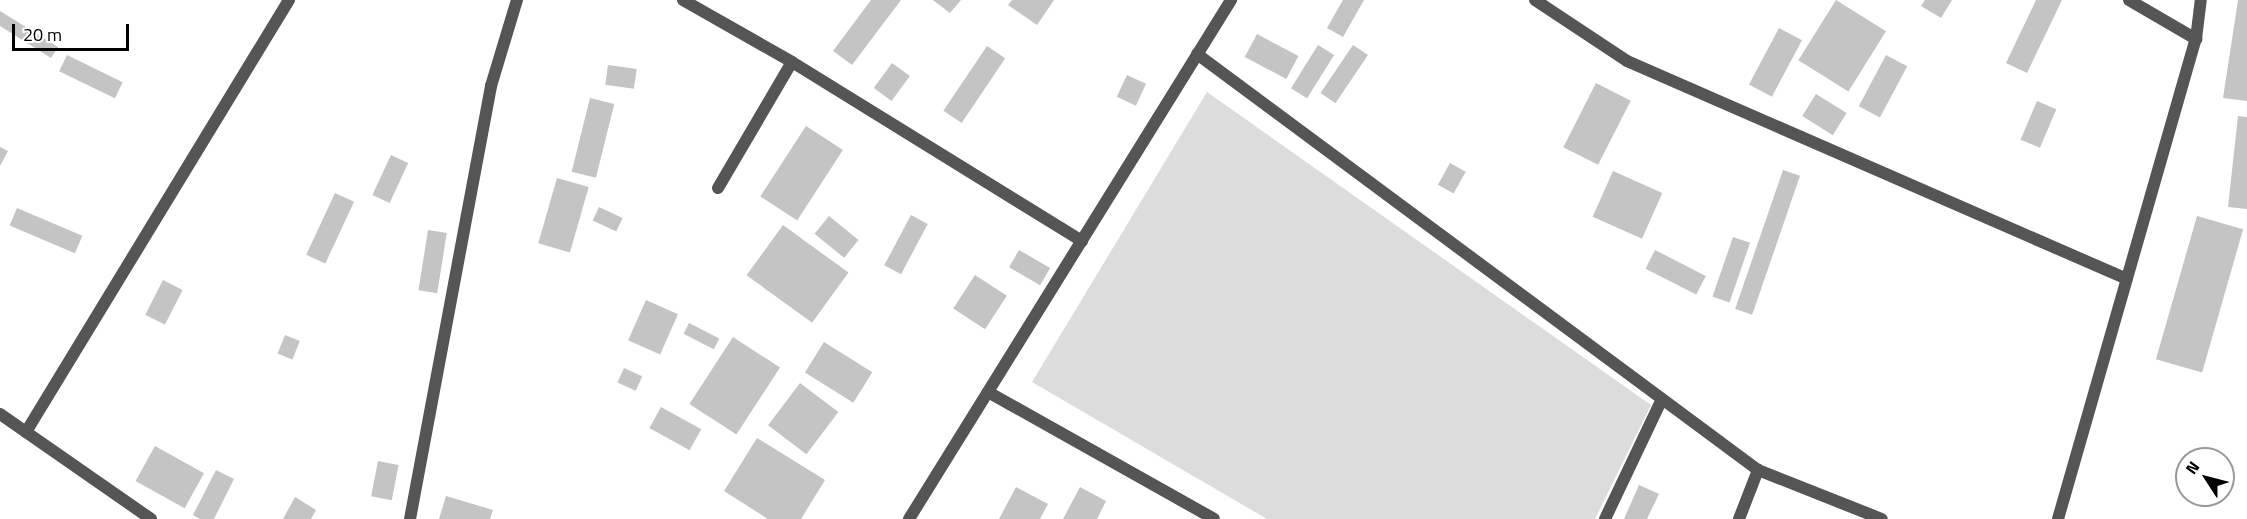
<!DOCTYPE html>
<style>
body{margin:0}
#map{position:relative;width:2247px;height:519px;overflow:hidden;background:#fff;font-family:"Titillium Web",sans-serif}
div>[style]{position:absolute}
.green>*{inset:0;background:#dcdcdc}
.building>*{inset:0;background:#c4c4c4;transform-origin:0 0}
.minor>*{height:12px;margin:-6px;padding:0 6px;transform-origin:6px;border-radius:6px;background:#555}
span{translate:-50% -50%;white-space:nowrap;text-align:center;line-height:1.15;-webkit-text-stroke:5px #fff;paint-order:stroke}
.north{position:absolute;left:2175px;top:447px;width:60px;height:60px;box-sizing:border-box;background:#fff;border:2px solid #999;border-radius:50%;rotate:306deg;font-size:16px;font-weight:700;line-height:24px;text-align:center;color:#000}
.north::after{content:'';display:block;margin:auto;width:21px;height:27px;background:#000;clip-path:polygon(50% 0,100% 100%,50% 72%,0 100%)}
.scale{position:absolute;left:12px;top:24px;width:117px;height:27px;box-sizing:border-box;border:3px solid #000;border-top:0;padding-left:8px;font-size:18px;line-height:21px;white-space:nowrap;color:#000;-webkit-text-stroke:4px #fff;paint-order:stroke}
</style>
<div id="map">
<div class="green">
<div style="clip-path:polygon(1207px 92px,1651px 405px,1595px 519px,1267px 519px,1032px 382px)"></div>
</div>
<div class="building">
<div style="clip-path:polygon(871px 0,901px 0,852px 65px,833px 51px)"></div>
<div style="clip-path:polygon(933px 0,961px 0,950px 13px)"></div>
<div style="clip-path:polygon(1012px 0,1054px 0,1037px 25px,1008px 5px)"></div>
<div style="clip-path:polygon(1343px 0,1364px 0,1343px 37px,1327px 28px)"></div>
<div style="left:1836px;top:0;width:59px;height:71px;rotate:32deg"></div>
<div style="clip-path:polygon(1925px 0,1952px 0,1941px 18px,1921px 6px)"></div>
<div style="clip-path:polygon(2036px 0,2062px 0,2027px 73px,2006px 63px)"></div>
<div style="clip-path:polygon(2238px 0,2247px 0,2247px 101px,2223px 98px)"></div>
<div style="clip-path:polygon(0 11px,58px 47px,51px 58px,0 26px)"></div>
<div style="left:1779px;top:28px;width:26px;height:64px;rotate:28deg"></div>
<div style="left:1257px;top:34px;width:47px;height:26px;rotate:28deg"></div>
<div style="left:1318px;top:45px;width:19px;height:51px;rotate:32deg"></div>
<div style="left:1353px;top:45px;width:18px;height:58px;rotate:34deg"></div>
<div style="left:987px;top:46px;width:22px;height:78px;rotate:34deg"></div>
<div style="left:67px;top:55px;width:62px;height:18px;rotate:26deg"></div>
<div style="left:1886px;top:55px;width:24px;height:58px;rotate:28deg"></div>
<div style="left:892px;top:63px;width:22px;height:31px;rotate:36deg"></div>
<div style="left:608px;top:65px;width:29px;height:20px;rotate:8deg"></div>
<div style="left:1127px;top:75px;width:21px;height:24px;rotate:25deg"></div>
<div style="left:1596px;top:83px;width:39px;height:72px;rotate:27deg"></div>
<div style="left:1816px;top:94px;width:36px;height:26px;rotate:32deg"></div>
<div style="left:590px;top:98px;width:25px;height:76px;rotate:14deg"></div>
<div style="left:2037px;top:101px;width:21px;height:42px;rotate:23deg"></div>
<div style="clip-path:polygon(2238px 116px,2247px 117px,2247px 209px,2228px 207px)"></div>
<div style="left:806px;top:126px;width:44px;height:84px;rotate:33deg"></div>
<div style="clip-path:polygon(0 147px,8px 151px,0 166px)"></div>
<div style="left:391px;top:155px;width:19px;height:44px;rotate:25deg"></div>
<div style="left:1450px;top:163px;width:18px;height:25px;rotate:29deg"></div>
<div style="left:1783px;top:170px;width:18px;height:147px;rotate:19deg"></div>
<div style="left:1613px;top:171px;width:54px;height:50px;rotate:24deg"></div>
<div style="left:557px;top:178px;width:33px;height:68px;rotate:16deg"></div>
<div style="left:335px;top:193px;width:21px;height:68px;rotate:25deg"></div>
<div style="left:599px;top:207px;width:26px;height:15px;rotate:25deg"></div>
<div style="left:17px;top:208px;width:71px;height:19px;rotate:23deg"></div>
<div style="left:911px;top:215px;width:19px;height:57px;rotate:28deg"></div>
<div style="left:829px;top:216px;width:38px;height:23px;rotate:39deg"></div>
<div style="left:2197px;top:216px;width:48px;height:149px;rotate:16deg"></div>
<div style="left:783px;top:225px;width:81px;height:62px;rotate:36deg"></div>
<div style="left:428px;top:230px;width:19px;height:61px;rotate:9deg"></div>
<div style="left:1733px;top:237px;width:18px;height:63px;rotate:19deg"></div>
<div style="left:1019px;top:250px;width:36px;height:20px;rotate:30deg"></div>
<div style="left:1655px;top:250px;width:57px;height:21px;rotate:27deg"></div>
<div style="left:975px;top:275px;width:38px;height:40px;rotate:33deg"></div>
<div style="left:163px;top:280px;width:22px;height:39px;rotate:27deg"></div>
<div style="left:646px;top:300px;width:35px;height:44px;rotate:24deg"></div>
<div style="left:689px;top:323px;width:34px;height:12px;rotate:27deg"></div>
<div style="left:285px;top:335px;width:16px;height:20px;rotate:22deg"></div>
<div style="left:733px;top:337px;width:56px;height:80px;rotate:33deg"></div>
<div style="left:824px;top:342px;width:57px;height:36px;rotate:32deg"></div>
<div style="left:624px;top:368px;width:20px;height:16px;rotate:24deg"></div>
<div style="left:800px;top:383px;width:48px;height:53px;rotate:37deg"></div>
<div style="left:661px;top:407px;width:46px;height:24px;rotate:29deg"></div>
<div style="clip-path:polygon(757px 438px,825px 480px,801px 519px,768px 519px,724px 491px)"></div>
<div style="left:155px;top:446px;width:56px;height:40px;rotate:29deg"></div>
<div style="left:378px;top:461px;width:21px;height:36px;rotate:11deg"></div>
<div style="clip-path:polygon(216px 470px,234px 479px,214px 519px,200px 519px,193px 515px)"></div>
<div style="clip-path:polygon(1639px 485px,1659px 494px,1647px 519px,1624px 519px)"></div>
<div style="clip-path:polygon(1016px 487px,1048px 504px,1040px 519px,999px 519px)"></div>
<div style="clip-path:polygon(1080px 487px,1106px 501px,1097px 519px,1063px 519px)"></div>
<div style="clip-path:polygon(446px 496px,493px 510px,490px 519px,439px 519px)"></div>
<div style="clip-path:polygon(295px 497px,316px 510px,311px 519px,283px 519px)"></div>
</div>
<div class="minor">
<div style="left:683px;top:0;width:125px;rotate:29.6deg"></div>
<div style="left:792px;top:62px;width:341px;rotate:31.7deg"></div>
<div style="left:1535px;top:0;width:110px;rotate:33.5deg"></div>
<div style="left:1627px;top:61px;width:545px;rotate:23.56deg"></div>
<div style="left:2129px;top:0;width:78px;rotate:30.2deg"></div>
<div style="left:1197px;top:54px;width:698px;rotate:36.56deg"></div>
<div style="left:1758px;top:470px;width:133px;rotate:21.6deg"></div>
<div style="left:718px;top:188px;width:146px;rotate:-59.6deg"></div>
<div style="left:988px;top:392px;width:259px;rotate:29.3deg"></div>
<div style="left:0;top:414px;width:184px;rotate:34.8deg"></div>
<div style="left:26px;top:432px;width:506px;rotate:-58.67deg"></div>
<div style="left:410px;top:519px;width:441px;rotate:-79.4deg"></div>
<div style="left:491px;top:86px;width:90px;rotate:-73.2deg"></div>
<div style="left:909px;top:519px;width:611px;rotate:-58.18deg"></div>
<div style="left:1605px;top:519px;width:133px;rotate:-64.6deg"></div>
<div style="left:1739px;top:519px;width:53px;rotate:-68.8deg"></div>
<div style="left:2058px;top:519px;width:499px;rotate:-74deg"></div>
<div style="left:2196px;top:39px;width:39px;rotate:-83deg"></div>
</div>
<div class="north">N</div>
<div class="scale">20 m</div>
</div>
